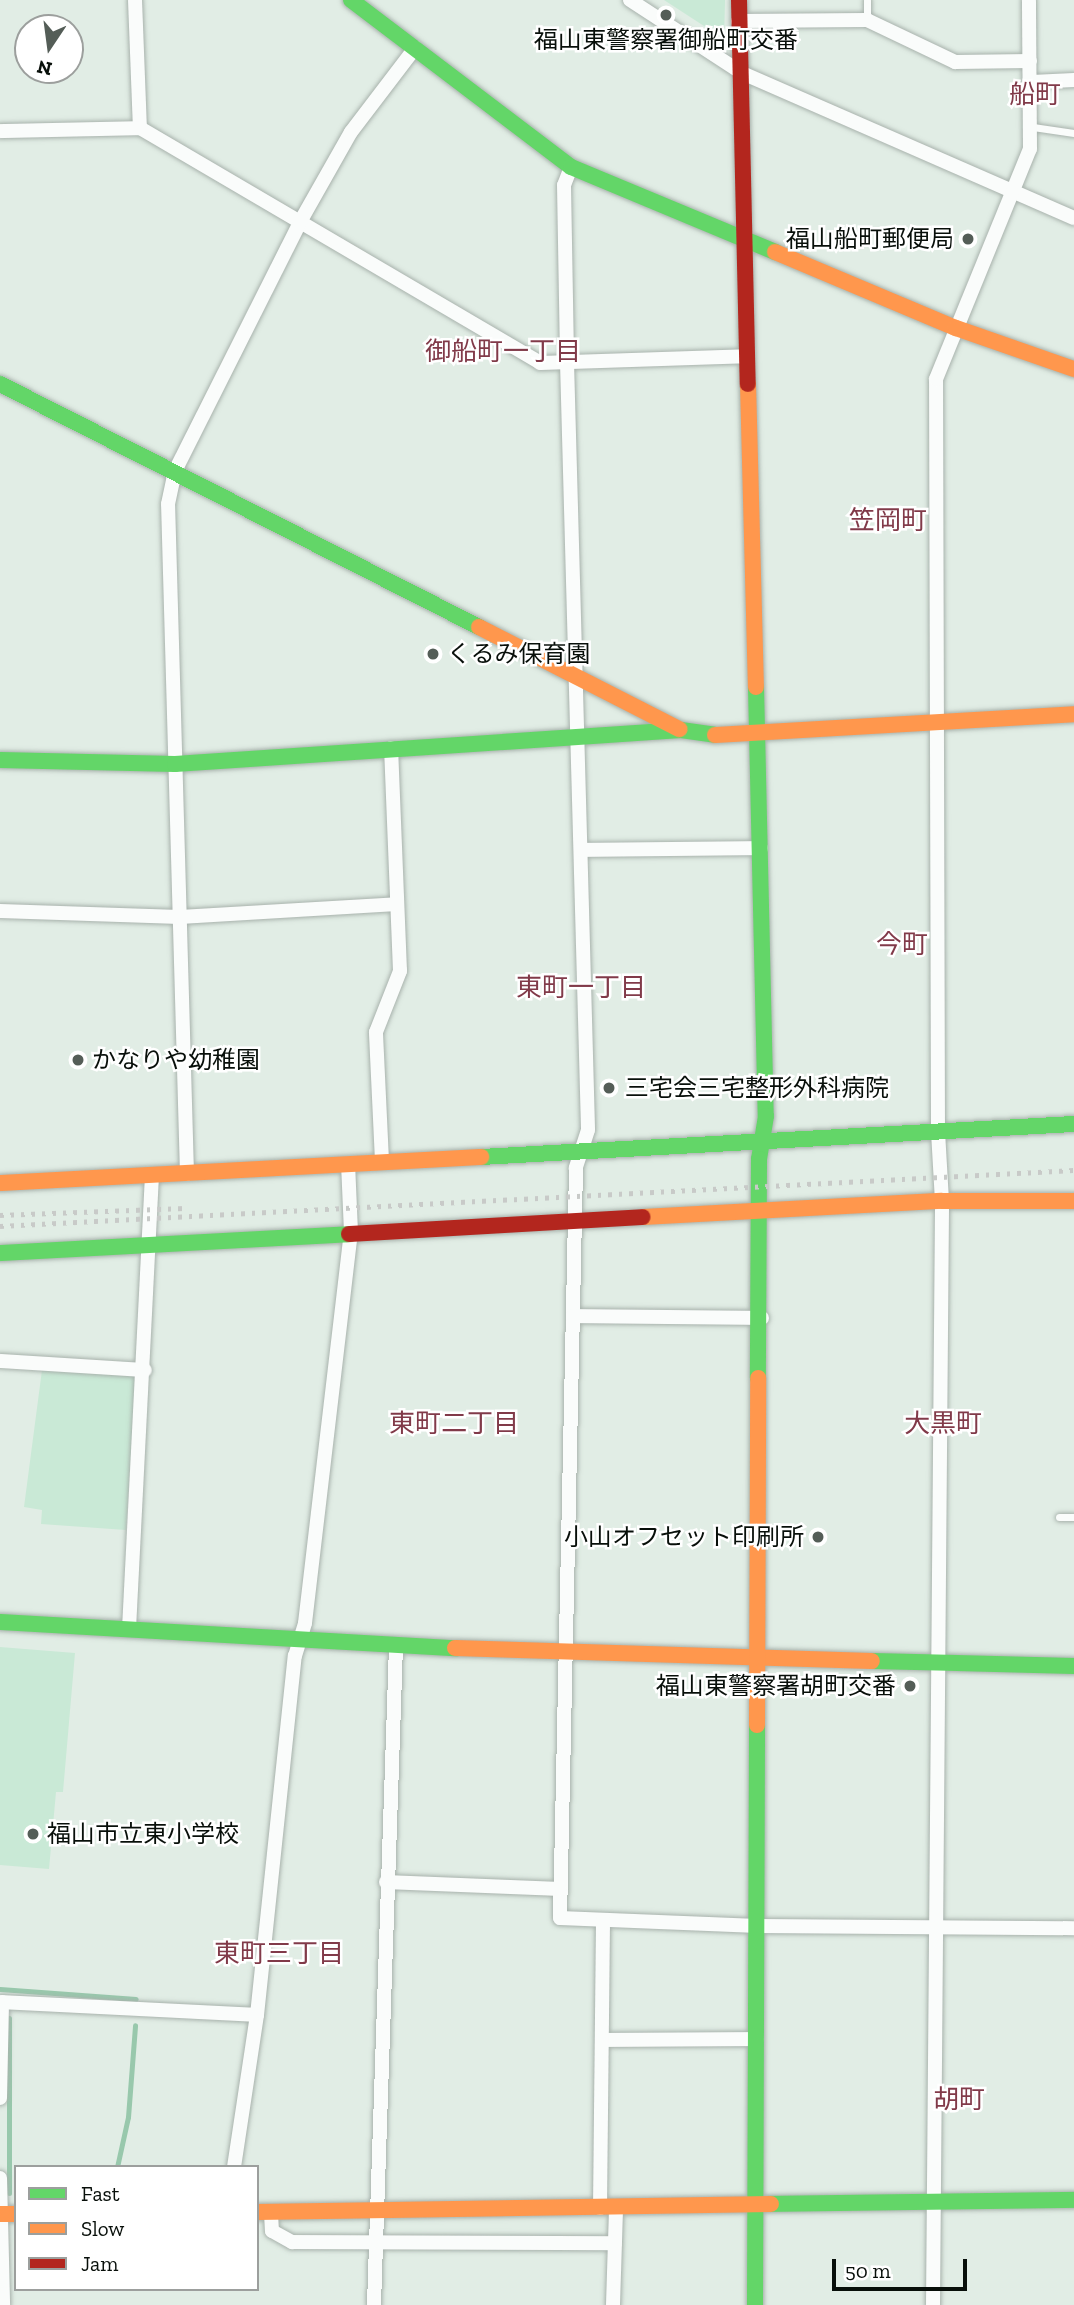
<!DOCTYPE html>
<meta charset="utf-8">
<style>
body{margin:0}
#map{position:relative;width:1074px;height:2305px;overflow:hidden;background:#e1ede5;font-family:"Zilla Slab","Noto Sans JP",serif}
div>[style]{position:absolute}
.green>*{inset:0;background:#c9e9d6}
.stream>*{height:5px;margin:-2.5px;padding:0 2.5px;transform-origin:2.5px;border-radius:2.5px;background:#98c8ac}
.roads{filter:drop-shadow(0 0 2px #a8b2ac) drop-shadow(0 0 2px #a8b2ac)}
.lane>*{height:7px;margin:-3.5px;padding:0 3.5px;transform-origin:3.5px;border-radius:3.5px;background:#fafcfb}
.street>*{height:14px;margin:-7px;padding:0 7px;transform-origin:7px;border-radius:7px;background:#fafcfb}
.fast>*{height:16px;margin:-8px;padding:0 8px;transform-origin:8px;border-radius:8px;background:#63d668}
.slow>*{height:16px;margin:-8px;padding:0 8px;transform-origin:8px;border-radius:8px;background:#ff974d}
.jam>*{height:16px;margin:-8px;padding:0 8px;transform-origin:8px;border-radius:8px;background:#b3261e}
.rail>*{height:5px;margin-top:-2.5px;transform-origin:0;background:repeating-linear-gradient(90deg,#c8cac8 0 3.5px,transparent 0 10.5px)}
.dots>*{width:19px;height:19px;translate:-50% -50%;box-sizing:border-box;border:4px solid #fff;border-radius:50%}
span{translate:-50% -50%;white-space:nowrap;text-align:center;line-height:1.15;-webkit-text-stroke:5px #fff;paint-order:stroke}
.poi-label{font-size:24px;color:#080f0a}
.right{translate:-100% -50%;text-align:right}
.left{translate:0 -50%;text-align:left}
.neighbourhood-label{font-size:26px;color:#813a49}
.legend{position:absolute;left:14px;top:2165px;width:245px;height:126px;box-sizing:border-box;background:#fff;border:2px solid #9c9f9d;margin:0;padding:9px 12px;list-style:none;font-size:21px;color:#080f0a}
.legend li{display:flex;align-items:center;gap:14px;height:35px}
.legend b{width:35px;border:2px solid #9c9f9d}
.north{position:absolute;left:14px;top:14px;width:70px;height:70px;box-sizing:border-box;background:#fff;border:2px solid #9c9f9d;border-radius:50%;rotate:193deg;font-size:19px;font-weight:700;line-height:28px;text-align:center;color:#080f0a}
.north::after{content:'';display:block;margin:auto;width:24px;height:32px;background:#545d57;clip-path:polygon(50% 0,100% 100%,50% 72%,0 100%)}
.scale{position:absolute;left:832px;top:2259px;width:135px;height:32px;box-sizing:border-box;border:4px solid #080f0a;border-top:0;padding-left:9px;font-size:21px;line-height:24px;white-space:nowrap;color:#080f0a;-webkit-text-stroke:5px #fff;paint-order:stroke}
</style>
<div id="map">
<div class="green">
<div style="clip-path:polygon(664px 0,725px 0,724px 39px)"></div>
<div style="clip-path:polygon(42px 1370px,133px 1375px,136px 1379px,126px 1530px,41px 1524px,42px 1510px,24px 1507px)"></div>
<div style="clip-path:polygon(0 1647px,75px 1653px,63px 1792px,56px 1792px,49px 1869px,0 1865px)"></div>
</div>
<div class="stream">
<div style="left:0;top:1989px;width:136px;rotate:4.2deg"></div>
<div style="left:9px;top:2018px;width:175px;rotate:90deg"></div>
<div style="left:117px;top:2167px;width:51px;rotate:-77.6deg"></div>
<div style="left:128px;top:2117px;width:92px;rotate:-85.6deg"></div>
</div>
<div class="roads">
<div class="lane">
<div style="left:867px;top:0;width:20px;rotate:90deg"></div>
<div style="left:1033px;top:127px;width:41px;rotate:8.3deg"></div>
<div style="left:1059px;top:1517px;width:15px"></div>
</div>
<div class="street">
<div style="left:135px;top:0;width:128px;rotate:87.8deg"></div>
<div style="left:630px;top:0;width:134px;rotate:33.1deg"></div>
<div style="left:742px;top:73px;width:362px;rotate:23.6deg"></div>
<div style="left:738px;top:21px;width:129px;rotate:-0.4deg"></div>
<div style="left:867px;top:20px;width:98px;rotate:25.5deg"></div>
<div style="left:955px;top:62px;width:75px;rotate:-0.8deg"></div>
<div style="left:1032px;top:82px;width:42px;rotate:-2.7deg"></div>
<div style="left:0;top:131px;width:140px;rotate:-1.2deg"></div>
<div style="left:140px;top:128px;width:464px;rotate:30.4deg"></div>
<div style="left:540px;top:363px;width:206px;rotate:-1.9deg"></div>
<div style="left:571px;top:167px;width:19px;rotate:111deg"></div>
<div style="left:564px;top:185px;width:177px;rotate:89deg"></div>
<div style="left:567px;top:362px;width:768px;rotate:88.43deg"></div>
<div style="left:588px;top:1130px;width:40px;rotate:108deg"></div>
<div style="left:576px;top:1168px;width:750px;rotate:91.22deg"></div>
<div style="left:560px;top:1918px;width:198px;rotate:2.3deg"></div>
<div style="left:758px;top:1926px;width:316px;rotate:0.4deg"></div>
<div style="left:581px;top:850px;width:180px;rotate:-0.6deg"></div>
<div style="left:0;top:911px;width:180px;rotate:1.9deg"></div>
<div style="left:180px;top:917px;width:217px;rotate:-3.4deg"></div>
<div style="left:382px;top:1161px;width:129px;rotate:-92.7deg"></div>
<div style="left:376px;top:1032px;width:66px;rotate:-68.5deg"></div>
<div style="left:400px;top:971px;width:223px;rotate:-92.3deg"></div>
<div style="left:187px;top:1174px;width:670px;rotate:-91.62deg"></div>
<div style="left:168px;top:504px;width:34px;rotate:-78deg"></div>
<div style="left:175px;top:471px;width:279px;rotate:-63.3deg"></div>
<div style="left:300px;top:222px;width:103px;rotate:-60.5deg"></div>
<div style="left:351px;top:132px;width:106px;rotate:-52.7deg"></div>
<div style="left:573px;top:1316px;width:189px;rotate:0.6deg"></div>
<div style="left:0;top:1361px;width:145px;rotate:3.6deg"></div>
<div style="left:129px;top:1629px;width:454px;rotate:-87.1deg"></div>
<div style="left:386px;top:1882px;width:174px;rotate:2.3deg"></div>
<div style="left:603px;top:2040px;width:154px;rotate:-0.4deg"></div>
<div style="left:0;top:2098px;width:96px;rotate:-88.8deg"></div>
<div style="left:2px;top:2002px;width:255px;rotate:2.9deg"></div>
<div style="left:234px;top:2167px;width:154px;rotate:-81.4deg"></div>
<div style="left:257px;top:2015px;width:361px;rotate:-84deg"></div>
<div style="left:295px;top:1656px;width:34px;rotate:-73deg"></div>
<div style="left:305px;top:1623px;width:394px;rotate:-83.3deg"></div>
<div style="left:351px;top:1232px;width:68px;rotate:-92.5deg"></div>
<div style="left:0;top:2178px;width:127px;rotate:88.6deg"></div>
<div style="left:600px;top:2208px;width:288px;rotate:-89.4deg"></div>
<div style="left:271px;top:2213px;width:18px;rotate:87deg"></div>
<div style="left:272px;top:2231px;width:23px;rotate:29deg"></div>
<div style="left:292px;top:2242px;width:323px;rotate:0.2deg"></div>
<div style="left:374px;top:2305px;width:660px;rotate:-88.09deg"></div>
<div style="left:613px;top:2305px;width:98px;rotate:-88.2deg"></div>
<div style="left:933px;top:2305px;width:1104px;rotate:-89.53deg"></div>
<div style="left:942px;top:1201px;width:70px;rotate:-93.3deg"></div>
<div style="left:938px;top:1131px;width:752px;rotate:-90.15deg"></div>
<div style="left:936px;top:379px;width:248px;rotate:-67.8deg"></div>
<div style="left:1030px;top:149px;width:149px;rotate:-90.4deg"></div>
</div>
<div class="fast">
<div style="left:351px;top:0;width:276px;rotate:37.2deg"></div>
<div style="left:571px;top:167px;width:221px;rotate:22.6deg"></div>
<div style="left:0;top:384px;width:537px;rotate:26.9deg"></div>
<div style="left:756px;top:687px;width:429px;rotate:88.7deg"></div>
<div style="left:766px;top:1116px;width:44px;rotate:99.2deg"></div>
<div style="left:759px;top:1159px;width:219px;rotate:90.3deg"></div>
<div style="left:0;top:760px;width:175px;rotate:1.3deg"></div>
<div style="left:175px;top:764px;width:507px;rotate:-3.84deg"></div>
<div style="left:681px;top:730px;width:34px;rotate:8deg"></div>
<div style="left:481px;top:1157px;width:594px;rotate:-3.19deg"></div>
<div style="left:0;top:1253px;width:350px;rotate:-3.1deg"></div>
<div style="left:0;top:1622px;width:456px;rotate:3.3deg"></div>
<div style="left:872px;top:1661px;width:202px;rotate:1.4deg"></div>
<div style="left:771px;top:2204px;width:303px;rotate:-0.8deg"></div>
<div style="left:755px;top:2305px;width:580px;rotate:-89.8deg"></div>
</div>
<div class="slow">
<div style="left:775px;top:252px;width:196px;rotate:22.8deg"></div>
<div style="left:956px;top:328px;width:125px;rotate:19.2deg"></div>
<div style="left:748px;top:384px;width:303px;rotate:88.5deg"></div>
<div style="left:479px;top:627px;width:225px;rotate:27deg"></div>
<div style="left:715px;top:735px;width:360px;rotate:-3.3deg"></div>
<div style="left:0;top:1183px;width:482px;rotate:-3.1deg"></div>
<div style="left:643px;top:1217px;width:299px;rotate:-3.1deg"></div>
<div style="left:942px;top:1201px;width:132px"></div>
<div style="left:455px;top:1648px;width:417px;rotate:1.8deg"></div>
<div style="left:757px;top:1725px;width:347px;rotate:-89.8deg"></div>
<div style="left:257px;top:2212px;width:514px;rotate:-0.89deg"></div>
<div style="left:0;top:2214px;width:16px"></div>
</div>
<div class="jam">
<div style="left:739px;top:0;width:384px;rotate:88.7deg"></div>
<div style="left:349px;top:1234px;width:294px;rotate:-3.3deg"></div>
</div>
</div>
<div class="rail">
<div style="left:0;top:1215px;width:185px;rotate:-2.2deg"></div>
<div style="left:0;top:1226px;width:1075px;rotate:-2.98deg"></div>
</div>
<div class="dots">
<div style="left:666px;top:15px;background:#545d57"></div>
<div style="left:968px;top:239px;background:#545d57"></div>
<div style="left:433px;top:654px;background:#545d57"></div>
<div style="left:78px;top:1060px;background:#545d57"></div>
<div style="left:609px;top:1088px;background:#545d57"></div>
<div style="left:818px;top:1537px;background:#545d57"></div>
<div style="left:910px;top:1686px;background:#545d57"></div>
<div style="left:33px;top:1834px;background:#545d57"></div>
</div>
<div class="poi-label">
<span style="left:666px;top:40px">福山東警察署御船町交番</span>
<span class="right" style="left:954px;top:239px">福山船町郵便局</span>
<span class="left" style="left:447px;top:654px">くるみ保育園</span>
<span class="left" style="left:92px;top:1060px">かなりや幼稚園</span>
<span class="left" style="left:625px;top:1088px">三宅会三宅整形外科病院</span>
<span class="right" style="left:804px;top:1537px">小山オフセット印刷所</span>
<span class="right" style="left:896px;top:1686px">福山東警察署胡町交番</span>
<span class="left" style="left:47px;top:1834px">福山市立東小学校</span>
</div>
<div class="neighbourhood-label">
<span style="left:1035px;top:95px">船町</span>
<span style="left:503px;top:352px">御船町一丁目</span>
<span style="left:888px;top:521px">笠岡町</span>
<span style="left:902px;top:945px">今町</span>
<span style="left:581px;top:988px">東町一丁目</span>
<span style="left:454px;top:1424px">東町二丁目</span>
<span style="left:943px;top:1424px">大黒町</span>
<span style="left:279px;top:1954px">東町三丁目</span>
<span style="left:959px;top:2100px">胡町</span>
</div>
<ul class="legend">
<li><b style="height:9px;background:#63d668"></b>Fast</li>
<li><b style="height:9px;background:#ff974d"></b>Slow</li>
<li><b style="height:9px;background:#b3261e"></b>Jam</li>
</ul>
<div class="north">N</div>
<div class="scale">50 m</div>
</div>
